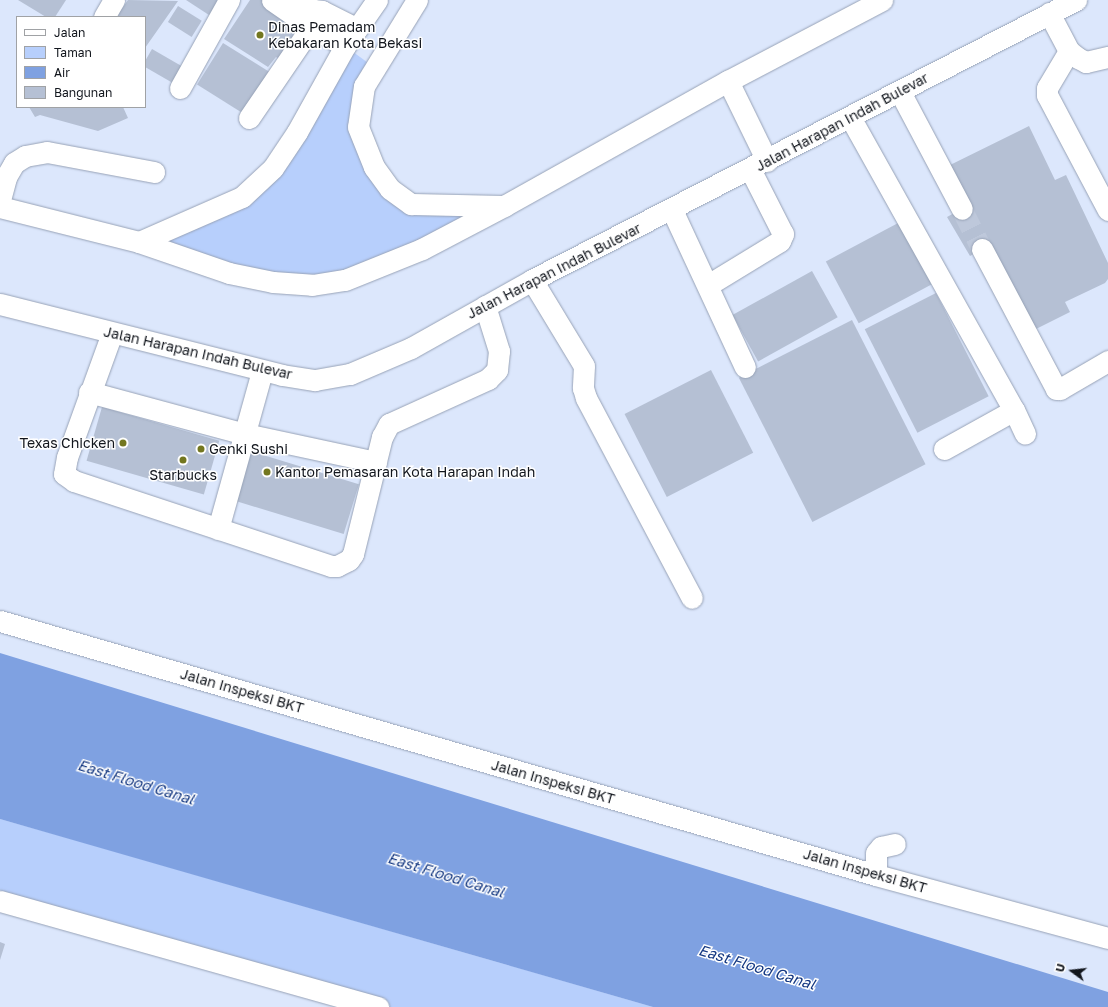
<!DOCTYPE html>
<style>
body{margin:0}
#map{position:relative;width:1108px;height:1007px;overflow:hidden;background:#dce7fc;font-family:"Golos Text",sans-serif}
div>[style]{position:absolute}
.green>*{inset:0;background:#b7cffc}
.water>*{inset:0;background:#7fa1e1}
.building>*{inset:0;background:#b5c0d4;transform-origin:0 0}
.minor-tunnel>*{height:21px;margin-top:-10.5px;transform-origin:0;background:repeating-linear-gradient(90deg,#bec8db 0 21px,transparent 0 31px)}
.roads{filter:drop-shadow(0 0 1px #97a2b6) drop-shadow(0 0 1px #97a2b6)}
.minor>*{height:21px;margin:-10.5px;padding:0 10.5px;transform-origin:10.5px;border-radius:10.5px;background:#fff}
.dots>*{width:11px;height:11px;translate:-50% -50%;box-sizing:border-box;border:2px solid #fff;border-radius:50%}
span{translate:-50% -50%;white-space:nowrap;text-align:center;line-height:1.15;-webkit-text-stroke:3px #fff;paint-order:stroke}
.poi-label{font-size:14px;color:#12161d}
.left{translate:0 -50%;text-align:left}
.right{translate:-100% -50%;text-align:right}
.street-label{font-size:14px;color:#12161d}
.water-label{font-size:15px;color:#153983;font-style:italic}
.legend{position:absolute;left:16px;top:16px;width:130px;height:92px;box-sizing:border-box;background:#fff;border:1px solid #a0a2a5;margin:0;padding:5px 7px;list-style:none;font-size:12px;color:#12161d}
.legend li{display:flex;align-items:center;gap:8px;height:20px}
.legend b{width:20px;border:1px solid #a0a2a5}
.north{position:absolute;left:1052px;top:951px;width:40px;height:40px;-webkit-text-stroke:3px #fff;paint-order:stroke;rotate:285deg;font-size:11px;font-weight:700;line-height:16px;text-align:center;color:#12161d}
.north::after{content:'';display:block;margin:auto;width:14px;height:18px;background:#12161d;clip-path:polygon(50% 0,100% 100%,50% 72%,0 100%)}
</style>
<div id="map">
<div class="green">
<div style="clip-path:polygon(345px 46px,375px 68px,358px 127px,401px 199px,504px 206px,312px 285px,139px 242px,242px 197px)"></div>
<div style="clip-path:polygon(0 819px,82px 842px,653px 1007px,379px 1007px,0 901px)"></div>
</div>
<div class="water">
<div style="clip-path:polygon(0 653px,1108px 992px,1108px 1007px,653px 1007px,0 819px)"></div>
</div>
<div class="building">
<div style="clip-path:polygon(18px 0,66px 0,55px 17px,46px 17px)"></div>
<div style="clip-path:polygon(128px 0,178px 1px,145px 48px,145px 17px,116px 17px)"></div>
<div style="clip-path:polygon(186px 0,219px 0,209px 15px)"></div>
<div style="clip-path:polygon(250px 0,299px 0,297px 25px,292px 33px,296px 38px,281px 60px,276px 57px,268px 67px,224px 39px)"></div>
<div style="left:178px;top:6px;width:28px;height:19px;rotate:32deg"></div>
<div style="left:223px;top:43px;width:54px;height:49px;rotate:32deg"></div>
<div style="left:152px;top:49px;width:34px;height:19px;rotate:30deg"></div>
<div style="clip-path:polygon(29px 107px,123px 107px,128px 118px,98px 131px,40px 115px,35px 117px)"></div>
<div style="clip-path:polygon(1029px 126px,1055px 180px,1066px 175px,1108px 263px,1108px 279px,1105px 283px,1065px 302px,1070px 312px,1030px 332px,985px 248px,970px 256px,947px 217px,965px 207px,946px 167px)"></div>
<div style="left:900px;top:222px;width:70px;height:84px;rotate:62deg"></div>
<div style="left:812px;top:271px;width:53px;height:91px;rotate:61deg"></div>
<div style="left:936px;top:293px;width:116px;height:80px;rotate:63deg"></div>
<div style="left:852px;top:320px;width:162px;height:127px;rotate:63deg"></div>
<div style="left:711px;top:370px;width:93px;height:97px;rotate:63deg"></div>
<div style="left:102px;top:407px;width:122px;height:56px;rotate:16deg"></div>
<div style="left:247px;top:450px;width:117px;height:52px;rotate:17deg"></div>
<div style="clip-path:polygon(0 942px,5px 944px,0 960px)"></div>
</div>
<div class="minor-tunnel">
<div style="left:962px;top:209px;width:45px;rotate:63.4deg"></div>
</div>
<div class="roads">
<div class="minor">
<div style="left:272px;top:0;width:47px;rotate:34.7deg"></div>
<div style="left:311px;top:27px;width:19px;rotate:-55deg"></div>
<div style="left:299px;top:0;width:17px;rotate:36deg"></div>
<div style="left:313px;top:10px;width:9px;rotate:6deg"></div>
<div style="left:322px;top:11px;width:39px;rotate:27deg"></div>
<div style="left:417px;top:0;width:101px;rotate:121.6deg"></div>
<div style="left:364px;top:86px;width:41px;rotate:98.3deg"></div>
<div style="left:358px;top:127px;width:43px;rotate:68.2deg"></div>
<div style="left:374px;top:167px;width:27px;rotate:54deg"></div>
<div style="left:390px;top:189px;width:26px;rotate:36deg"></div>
<div style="left:411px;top:204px;width:93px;rotate:1.2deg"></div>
<div style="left:1049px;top:13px;width:43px;rotate:62.2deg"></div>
<div style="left:1069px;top:51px;width:11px;rotate:38deg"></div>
<div style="left:1078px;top:58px;width:9px;rotate:27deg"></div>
<div style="left:1086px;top:62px;width:23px;rotate:-13deg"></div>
<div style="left:104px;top:17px;width:20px;rotate:-60deg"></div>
<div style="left:1069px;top:51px;width:43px;rotate:120.7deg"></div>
<div style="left:1047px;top:88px;width:7px;rotate:90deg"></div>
<div style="left:1047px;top:95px;width:130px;rotate:62.1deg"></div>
<div style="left:728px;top:81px;width:89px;rotate:64deg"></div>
<div style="left:180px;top:88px;width:101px;rotate:-60.9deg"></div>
<div style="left:900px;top:92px;width:132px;rotate:62.1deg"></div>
<div style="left:850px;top:117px;width:336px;rotate:60.8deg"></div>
<div style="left:1014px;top:410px;width:26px;rotate:65deg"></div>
<div style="left:249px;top:118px;width:110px;rotate:-55.7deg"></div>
<div style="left:311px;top:27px;width:39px;rotate:29deg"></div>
<div style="left:0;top:200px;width:24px;rotate:-75deg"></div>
<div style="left:6px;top:177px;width:16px;rotate:-60deg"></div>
<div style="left:14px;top:163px;width:13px;rotate:-32deg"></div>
<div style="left:25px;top:156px;width:22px;rotate:-10deg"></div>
<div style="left:47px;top:152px;width:109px;rotate:10.6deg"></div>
<div style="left:0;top:207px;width:143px;rotate:14.1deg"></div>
<div style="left:139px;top:242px;width:95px;rotate:19deg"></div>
<div style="left:229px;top:273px;width:45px;rotate:11.6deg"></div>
<div style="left:273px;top:282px;width:39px;rotate:4deg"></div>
<div style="left:312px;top:285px;width:33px;rotate:-9deg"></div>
<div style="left:345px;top:280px;width:83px;rotate:-21.9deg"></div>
<div style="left:422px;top:249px;width:93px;rotate:-27.7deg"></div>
<div style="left:504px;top:206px;width:257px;rotate:-29.2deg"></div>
<div style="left:728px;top:81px;width:174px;rotate:-27.7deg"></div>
<div style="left:672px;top:210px;width:173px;rotate:65.1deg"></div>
<div style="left:139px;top:242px;width:112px;rotate:-23.6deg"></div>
<div style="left:242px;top:197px;width:42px;rotate:-43.1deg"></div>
<div style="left:273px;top:168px;width:43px;rotate:-56.3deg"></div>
<div style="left:297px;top:132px;width:98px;rotate:-60.8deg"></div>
<div style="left:345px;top:46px;width:56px;rotate:-55.2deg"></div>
<div style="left:982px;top:249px;width:158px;rotate:62.1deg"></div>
<div style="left:1056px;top:389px;width:4px"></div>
<div style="left:1060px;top:389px;width:56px;rotate:-30.3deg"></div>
<div style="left:532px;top:280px;width:100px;rotate:58.8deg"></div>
<div style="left:584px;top:366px;width:22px;rotate:93deg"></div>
<div style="left:583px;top:388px;width:10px;rotate:73deg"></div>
<div style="left:586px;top:398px;width:226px;rotate:62.1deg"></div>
<div style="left:708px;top:285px;width:84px;rotate:-31.4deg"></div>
<div style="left:780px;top:241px;width:8px;rotate:-67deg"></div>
<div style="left:783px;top:234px;width:73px;rotate:-116.9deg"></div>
<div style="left:0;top:304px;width:291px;rotate:14.1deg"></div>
<div style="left:282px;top:375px;width:33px;rotate:9deg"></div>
<div style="left:315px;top:380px;width:36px;rotate:-10deg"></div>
<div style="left:350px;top:374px;width:66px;rotate:-23.1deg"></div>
<div style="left:411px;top:348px;width:139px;rotate:-29.3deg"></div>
<div style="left:532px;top:280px;width:612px;rotate:-27.24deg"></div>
<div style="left:112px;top:333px;width:132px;rotate:109.9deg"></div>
<div style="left:67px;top:457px;width:17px;rotate:100deg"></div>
<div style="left:64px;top:474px;width:12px;rotate:35deg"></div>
<div style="left:74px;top:481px;width:271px;rotate:18.3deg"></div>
<div style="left:331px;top:566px;width:6px"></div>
<div style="left:337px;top:566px;width:13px;rotate:-27deg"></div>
<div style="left:349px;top:560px;width:7px;rotate:-56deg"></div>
<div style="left:353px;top:554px;width:121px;rotate:-76.1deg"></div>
<div style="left:382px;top:437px;width:15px;rotate:-62deg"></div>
<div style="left:389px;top:424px;width:109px;rotate:-24.4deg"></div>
<div style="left:488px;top:379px;width:13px;rotate:-45deg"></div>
<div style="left:497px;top:370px;width:19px;rotate:-84deg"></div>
<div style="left:499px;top:351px;width:47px;rotate:-107.3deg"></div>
<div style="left:89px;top:392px;width:162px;rotate:15.1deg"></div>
<div style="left:245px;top:434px;width:134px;rotate:12.1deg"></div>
<div style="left:944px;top:449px;width:80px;rotate:-29.1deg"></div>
<div style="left:218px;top:529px;width:164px;rotate:-74.4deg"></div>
<div style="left:0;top:621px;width:912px;rotate:16.17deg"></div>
<div style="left:876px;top:875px;width:240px;rotate:15.2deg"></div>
<div style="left:876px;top:875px;width:22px;rotate:-90deg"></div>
<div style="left:876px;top:853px;width:8px;rotate:-50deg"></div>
<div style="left:881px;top:847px;width:14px;rotate:-12deg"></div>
<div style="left:0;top:901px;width:393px;rotate:15.7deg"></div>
</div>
</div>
<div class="dots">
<div style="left:260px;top:35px;background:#737720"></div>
<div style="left:123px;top:443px;background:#737720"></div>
<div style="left:201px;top:449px;background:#737720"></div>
<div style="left:183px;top:460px;background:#737720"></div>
<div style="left:267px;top:472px;background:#737720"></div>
</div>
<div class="poi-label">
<span class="left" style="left:268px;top:35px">Dinas Pemadam<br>Kebakaran Kota Bekasi</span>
<span class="right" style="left:115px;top:443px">Texas Chicken</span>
<span class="left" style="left:209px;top:449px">Genki Sushi</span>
<span class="left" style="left:275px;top:472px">Kantor Pemasaran Kota Harapan Indah</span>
<span style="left:183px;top:475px">Starbucks</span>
</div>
<div class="street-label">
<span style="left:842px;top:122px;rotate:-28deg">Jalan Harapan Indah Bulevar</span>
<span style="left:554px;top:271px;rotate:-27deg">Jalan Harapan Indah Bulevar</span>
<span style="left:198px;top:353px;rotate:13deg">Jalan Harapan Indah Bulevar</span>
<span style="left:242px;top:691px;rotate:16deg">Jalan Inspeksi BKT</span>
<span style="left:553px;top:782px;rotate:16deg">Jalan Inspeksi BKT</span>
<span style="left:865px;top:871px;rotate:16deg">Jalan Inspeksi BKT</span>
</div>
<div class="water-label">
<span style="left:136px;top:782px;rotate:17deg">East Flood Canal</span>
<span style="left:446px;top:875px;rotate:17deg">East Flood Canal</span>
<span style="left:757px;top:967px;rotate:17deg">East Flood Canal</span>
</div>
<ul class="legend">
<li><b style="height:5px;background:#fff"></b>Jalan</li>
<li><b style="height:11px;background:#b7cffc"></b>Taman</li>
<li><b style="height:11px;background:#7fa1e1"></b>Air</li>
<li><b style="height:11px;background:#b5c0d4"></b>Bangunan</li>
</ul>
<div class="north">U</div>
</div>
